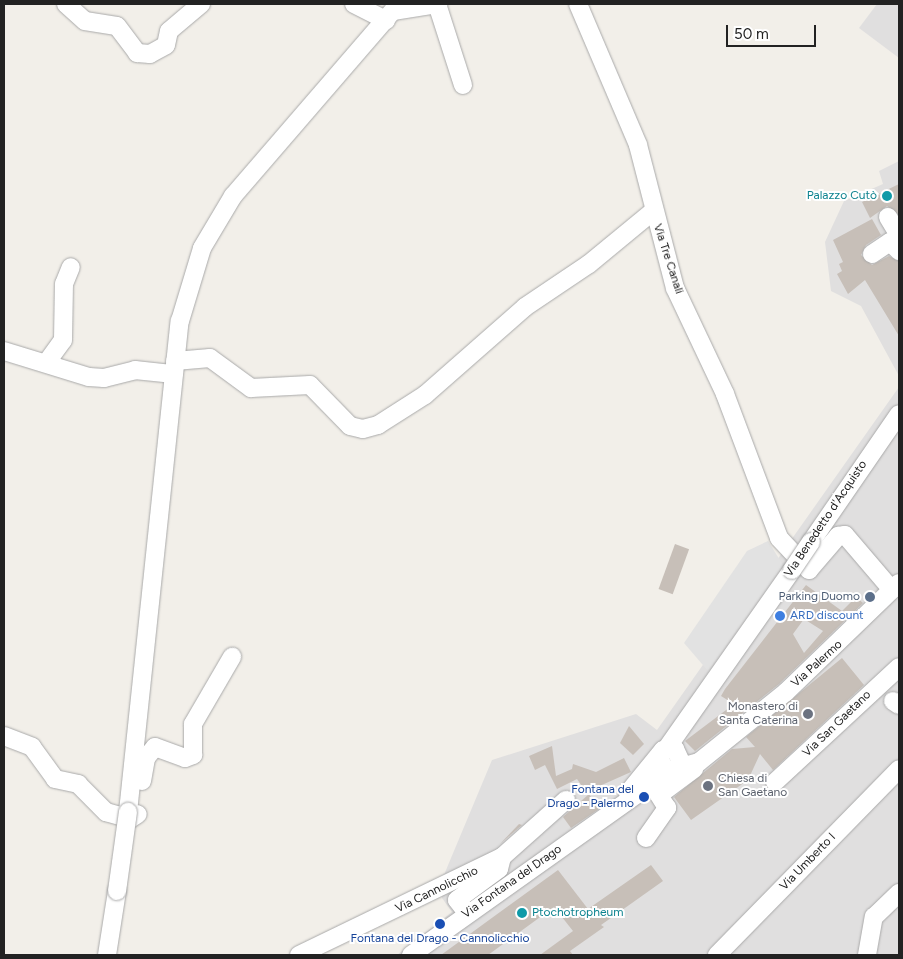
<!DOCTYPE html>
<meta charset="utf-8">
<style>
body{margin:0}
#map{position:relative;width:903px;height:959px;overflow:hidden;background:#f2efe9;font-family:Figtree,sans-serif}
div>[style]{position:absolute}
.residential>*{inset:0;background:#e0dfdf}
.parking>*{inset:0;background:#e2e2e2}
.building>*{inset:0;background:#c7bfb8;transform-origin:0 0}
.roads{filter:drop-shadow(0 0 1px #a9a9a9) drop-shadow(0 0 1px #a9a9a9)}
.minor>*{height:18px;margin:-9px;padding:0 9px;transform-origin:9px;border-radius:9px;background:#fff}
.bridges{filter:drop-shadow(0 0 1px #a9a9a9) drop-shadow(0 0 1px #a9a9a9)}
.minor-bridge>*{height:18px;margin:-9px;padding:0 9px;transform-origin:9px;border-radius:9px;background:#fff}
.dots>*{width:14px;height:14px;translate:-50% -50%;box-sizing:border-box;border:2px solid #fff;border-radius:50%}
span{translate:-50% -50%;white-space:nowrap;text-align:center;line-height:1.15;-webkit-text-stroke:4px #fff;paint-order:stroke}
.culture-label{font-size:12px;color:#0d838f}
.right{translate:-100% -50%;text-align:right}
.left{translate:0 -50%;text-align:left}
.street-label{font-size:12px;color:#222}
.service-label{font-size:12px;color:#4e5e75}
.shop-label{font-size:12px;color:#366cbe}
.worship-label{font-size:12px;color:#5b616d}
.transit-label{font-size:12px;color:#164399}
.frame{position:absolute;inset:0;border:5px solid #222;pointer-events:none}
.scale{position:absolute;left:726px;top:25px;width:90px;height:22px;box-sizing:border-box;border:2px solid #222;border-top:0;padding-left:6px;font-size:15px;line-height:18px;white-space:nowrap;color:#222;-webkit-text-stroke:4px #fff;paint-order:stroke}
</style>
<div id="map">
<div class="residential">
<div style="clip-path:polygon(877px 4px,899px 4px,899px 58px,859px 28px)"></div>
<div style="clip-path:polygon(899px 161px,899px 376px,861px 306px,831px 291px,825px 242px,844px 201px,883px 184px,879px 171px)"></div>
<div style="clip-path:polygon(899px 387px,899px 955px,397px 955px,452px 912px,442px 898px,441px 882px,492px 760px,636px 714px,657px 730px)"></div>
</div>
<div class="parking">
<div style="clip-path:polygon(768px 541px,783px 565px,708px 671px,684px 643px,747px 551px)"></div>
</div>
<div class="building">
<div style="clip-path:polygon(899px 184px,899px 215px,887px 206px,870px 218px,862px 202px)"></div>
<div style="clip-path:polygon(872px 219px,881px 235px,866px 245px,861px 255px,872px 265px,889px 256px,899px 261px,899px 336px,865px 280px,848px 294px,837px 274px,842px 271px,839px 264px,843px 262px,833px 240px)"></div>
<div style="left:675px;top:544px;width:15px;height:48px;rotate:20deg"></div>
<div style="clip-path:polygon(evenodd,806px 585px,842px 611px,856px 597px,863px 603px,779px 684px,695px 751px,685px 741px,734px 704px,721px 696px,725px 689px,806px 585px,804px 619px,823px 631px,804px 653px,793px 634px,804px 619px)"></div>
<div style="clip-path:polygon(842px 658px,864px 685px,773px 770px,760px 754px,748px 780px,691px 820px,674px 797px,732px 749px,755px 747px,746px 737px)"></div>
<div style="clip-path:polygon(629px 726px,644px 744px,633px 755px,620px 743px)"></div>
<div style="clip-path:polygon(552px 746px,556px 776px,572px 769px,573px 764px,596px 772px,624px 758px,631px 772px,586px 792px,577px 779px,557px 789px,545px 765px,535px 770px,529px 756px)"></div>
<div style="clip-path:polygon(589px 794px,599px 809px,571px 828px,563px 817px)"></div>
<div style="clip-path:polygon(519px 824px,522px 825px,500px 844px)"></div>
<div style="clip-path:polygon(651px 865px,663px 881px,601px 925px,604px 927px,570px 951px,573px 955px,540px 955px,573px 931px,554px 907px,488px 955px,441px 955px,558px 870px,588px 909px)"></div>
</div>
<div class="roads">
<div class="minor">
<div style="left:66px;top:4px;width:25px;rotate:42deg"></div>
<div style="left:85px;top:21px;width:32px;rotate:9deg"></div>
<div style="left:117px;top:26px;width:34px;rotate:53deg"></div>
<div style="left:137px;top:53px;width:13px;rotate:4deg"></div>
<div style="left:150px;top:54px;width:18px;rotate:-29deg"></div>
<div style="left:166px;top:45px;width:14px;rotate:-78deg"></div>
<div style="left:169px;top:31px;width:42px;rotate:-40.2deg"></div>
<div style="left:354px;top:4px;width:36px;rotate:27deg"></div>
<div style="left:437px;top:4px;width:85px;rotate:72.2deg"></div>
<div style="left:578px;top:4px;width:153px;rotate:66.9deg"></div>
<div style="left:638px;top:145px;width:148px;rotate:75.5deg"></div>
<div style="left:675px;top:288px;width:117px;rotate:64.7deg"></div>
<div style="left:725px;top:394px;width:154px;rotate:69.4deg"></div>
<div style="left:779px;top:538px;width:44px;rotate:46.8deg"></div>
<div style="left:809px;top:570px;width:45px;rotate:-49.5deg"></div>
<div style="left:838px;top:536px;width:7px;rotate:-8deg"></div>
<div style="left:845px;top:535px;width:72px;rotate:49.5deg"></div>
<div style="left:393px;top:11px;width:46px;rotate:-8.8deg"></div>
<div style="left:888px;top:217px;width:21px;rotate:59deg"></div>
<div style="left:872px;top:254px;width:22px;rotate:-34deg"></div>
<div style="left:890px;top:242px;width:13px;rotate:45deg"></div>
<div style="left:4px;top:351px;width:89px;rotate:17deg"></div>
<div style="left:89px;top:377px;width:15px;rotate:4deg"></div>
<div style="left:104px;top:378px;width:32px;rotate:-14deg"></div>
<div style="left:135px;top:370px;width:39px;rotate:6deg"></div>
<div style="left:175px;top:361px;width:35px;rotate:-5deg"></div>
<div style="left:210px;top:358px;width:51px;rotate:36.2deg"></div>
<div style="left:251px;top:388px;width:59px;rotate:-2.9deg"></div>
<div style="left:310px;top:385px;width:57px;rotate:45.7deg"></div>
<div style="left:350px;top:426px;width:13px;rotate:13deg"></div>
<div style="left:363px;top:429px;width:16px;rotate:-15deg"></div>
<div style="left:378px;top:425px;width:56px;rotate:-32.6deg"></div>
<div style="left:425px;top:395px;width:133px;rotate:-41.3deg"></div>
<div style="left:525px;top:307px;width:77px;rotate:-33.9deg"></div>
<div style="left:589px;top:264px;width:82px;rotate:-39.5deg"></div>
<div style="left:47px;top:362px;width:27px;rotate:-54deg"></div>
<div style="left:63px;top:340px;width:56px;rotate:-89deg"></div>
<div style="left:64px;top:284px;width:18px;rotate:-68deg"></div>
<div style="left:811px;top:542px;width:155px;rotate:-55.5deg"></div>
<div style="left:893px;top:701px;width:7px;rotate:34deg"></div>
<div style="left:4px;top:736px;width:30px;rotate:21deg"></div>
<div style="left:32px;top:747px;width:39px;rotate:54deg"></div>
<div style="left:55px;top:779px;width:24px;rotate:12deg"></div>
<div style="left:78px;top:784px;width:40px;rotate:45deg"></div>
<div style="left:106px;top:812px;width:25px;rotate:16deg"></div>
<div style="left:130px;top:819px;width:9px;rotate:-32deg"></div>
<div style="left:667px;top:748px;width:218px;rotate:-54.9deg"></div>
<div style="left:678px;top:768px;width:22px;rotate:-16deg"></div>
<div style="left:699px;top:762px;width:112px;rotate:-38.8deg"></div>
<div style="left:786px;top:692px;width:157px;rotate:-44deg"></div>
<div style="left:142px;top:781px;width:23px;rotate:-80deg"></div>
<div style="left:146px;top:758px;width:14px;rotate:-51deg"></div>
<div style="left:155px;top:747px;width:32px;rotate:20deg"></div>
<div style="left:185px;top:758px;width:9px;rotate:-21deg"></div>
<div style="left:193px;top:755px;width:31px;rotate:-90deg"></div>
<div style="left:193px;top:724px;width:78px;rotate:-59.8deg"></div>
<div style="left:775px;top:782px;width:169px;rotate:-42.8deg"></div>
<div style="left:628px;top:793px;width:55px;rotate:-50.9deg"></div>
<div style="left:663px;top:750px;width:12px;rotate:-5deg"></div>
<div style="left:675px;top:749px;width:14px;rotate:65deg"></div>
<div style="left:681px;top:762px;width:11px;rotate:128deg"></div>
<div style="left:674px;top:771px;width:8px;rotate:-173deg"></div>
<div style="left:666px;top:770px;width:15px;rotate:-122deg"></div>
<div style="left:128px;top:812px;width:494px;rotate:-84deg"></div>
<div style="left:180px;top:321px;width:76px;rotate:-73.2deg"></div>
<div style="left:202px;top:248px;width:61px;rotate:-59.2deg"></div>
<div style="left:233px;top:196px;width:254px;rotate:-49.2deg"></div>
<div style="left:646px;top:838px;width:37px;rotate:-55deg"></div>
<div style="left:667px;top:808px;width:15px;rotate:-122deg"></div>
<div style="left:659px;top:795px;width:44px;rotate:-36.6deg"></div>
<div style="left:502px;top:857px;width:86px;rotate:-41.7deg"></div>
<div style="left:107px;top:955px;width:65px;rotate:-81.1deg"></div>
<div style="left:299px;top:955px;width:225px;rotate:-25.8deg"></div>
<div style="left:502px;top:857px;width:12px;rotate:104deg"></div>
<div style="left:499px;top:869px;width:52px;rotate:143.6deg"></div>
<div style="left:457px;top:900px;width:16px;rotate:52deg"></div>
<div style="left:411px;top:955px;width:318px;rotate:-35.4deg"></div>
<div style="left:717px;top:955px;width:260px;rotate:-45.6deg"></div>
<div style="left:867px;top:955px;width:39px;rotate:-80deg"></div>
<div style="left:874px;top:917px;width:35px;rotate:-44deg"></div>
</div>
</div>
<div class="bridges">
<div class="minor-bridge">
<div style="left:792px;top:570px;width:34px;rotate:-56deg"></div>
<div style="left:117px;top:891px;width:80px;rotate:-82.1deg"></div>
</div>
</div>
<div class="dots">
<div style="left:887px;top:196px;background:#0f9aa8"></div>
<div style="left:870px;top:597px;background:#5c6f8a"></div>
<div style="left:780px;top:616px;background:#3f7fe0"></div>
<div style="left:808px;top:714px;background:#6b7280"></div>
<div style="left:708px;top:786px;background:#6b7280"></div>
<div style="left:644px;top:797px;background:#1a4fb4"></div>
<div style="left:522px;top:913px;background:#0f9aa8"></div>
<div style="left:440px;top:924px;background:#1a4fb4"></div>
</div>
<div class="culture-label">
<span class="right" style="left:877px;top:196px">Palazzo Cutò</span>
<span class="left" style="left:532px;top:913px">Ptochotropheum</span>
</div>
<div class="street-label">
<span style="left:668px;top:259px;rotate:72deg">Via Tre Canali</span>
<span style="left:826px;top:519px;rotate:-56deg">Via Benedetto d'Acquisto</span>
<span style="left:817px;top:664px;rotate:-42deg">Via Palermo</span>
<span style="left:837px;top:724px;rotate:-44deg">Via San Gaetano</span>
<span style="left:808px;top:862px;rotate:-46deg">Via Umberto I</span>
<span style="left:512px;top:882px;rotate:-35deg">Via Fontana del Drago</span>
<span style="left:437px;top:890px;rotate:-26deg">Via Cannolicchio</span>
</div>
<div class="service-label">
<span class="right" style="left:860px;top:597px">Parking Duomo</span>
</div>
<div class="shop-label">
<span class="left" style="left:790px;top:616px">ARD discount</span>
</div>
<div class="worship-label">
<span class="right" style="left:798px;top:714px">Monastero di<br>Santa Caterina</span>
<span class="left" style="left:718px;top:786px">Chiesa di<br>San Gaetano</span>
</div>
<div class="transit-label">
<span class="right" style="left:634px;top:797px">Fontana del<br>Drago - Palermo</span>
<span style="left:440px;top:939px">Fontana del Drago - Cannolicchio</span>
</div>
<div class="frame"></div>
<div class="scale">50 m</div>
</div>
